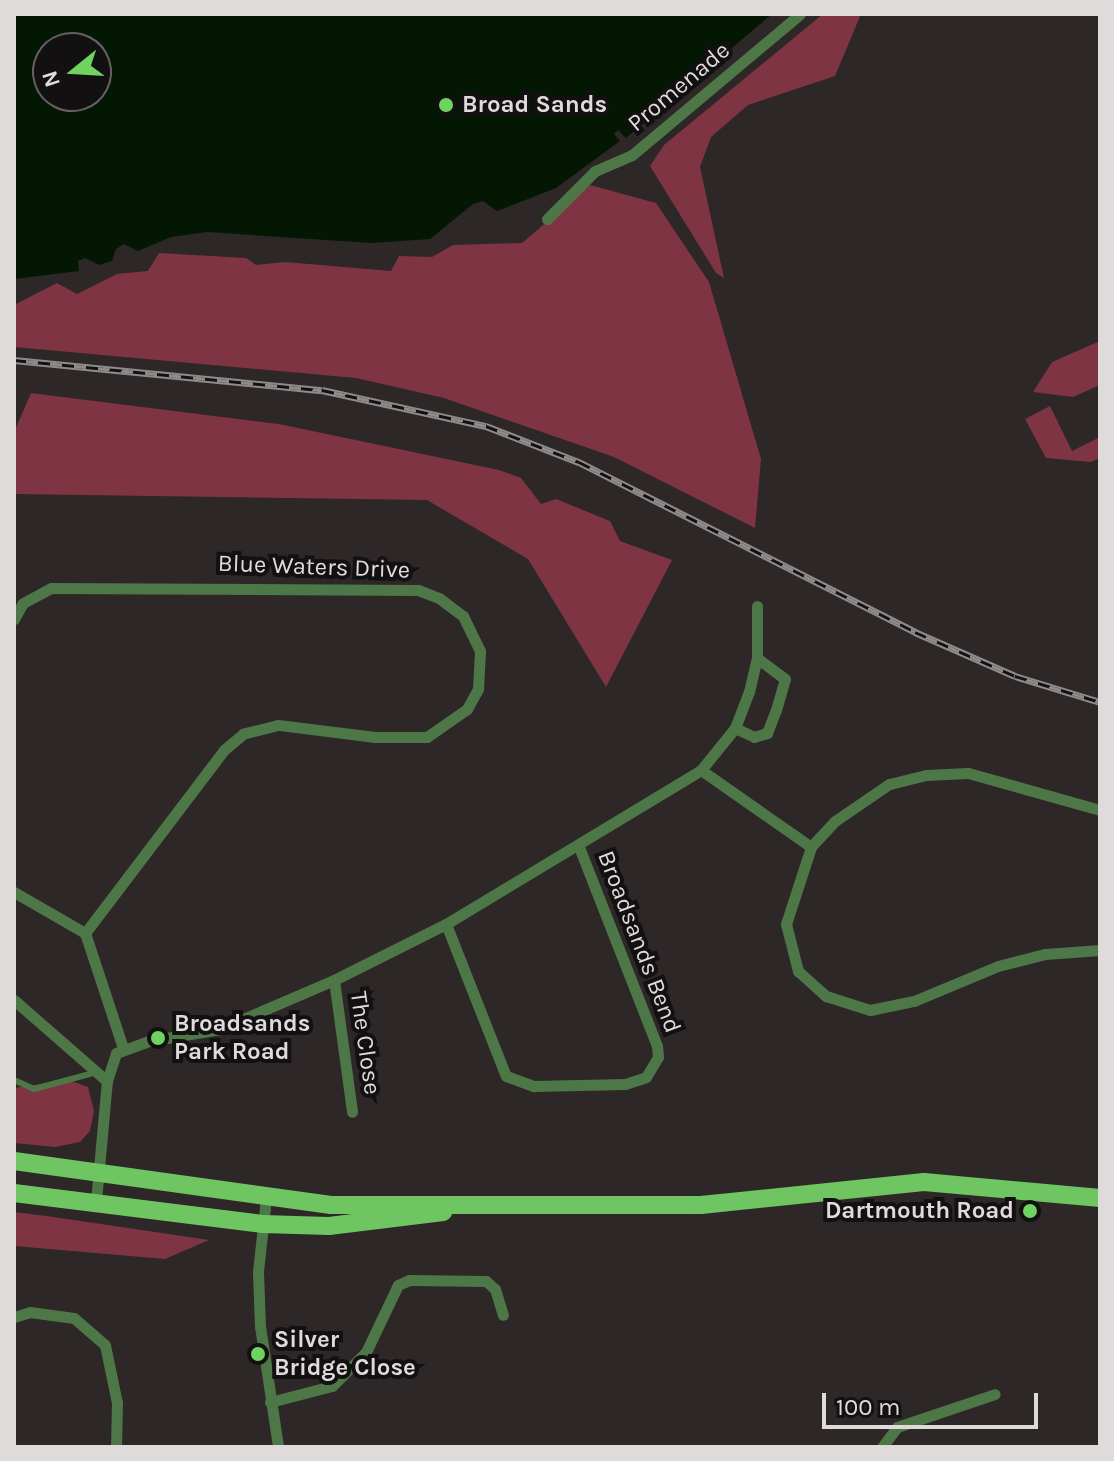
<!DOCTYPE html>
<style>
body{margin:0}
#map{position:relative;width:1114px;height:1461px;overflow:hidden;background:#2d2727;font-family:Karla,sans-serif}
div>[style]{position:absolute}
.green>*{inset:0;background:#7f3444}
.water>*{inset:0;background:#041702}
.lane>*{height:6px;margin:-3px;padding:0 3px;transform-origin:3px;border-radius:3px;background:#4e7748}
.street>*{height:11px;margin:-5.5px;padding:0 5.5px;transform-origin:5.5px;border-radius:5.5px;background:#4e7748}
.primary>*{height:18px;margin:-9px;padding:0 9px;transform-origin:9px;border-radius:9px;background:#6ec561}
.rail>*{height:7px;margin-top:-3.5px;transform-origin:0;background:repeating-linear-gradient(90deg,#131011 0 12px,#908b8b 0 24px);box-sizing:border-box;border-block:2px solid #908b8b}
.dots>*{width:22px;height:22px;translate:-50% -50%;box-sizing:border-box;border:4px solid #131011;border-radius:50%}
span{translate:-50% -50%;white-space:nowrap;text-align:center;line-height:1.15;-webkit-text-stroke:8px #131011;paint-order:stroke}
.street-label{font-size:24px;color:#dfdbdb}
.poi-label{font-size:24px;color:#dfdbdb;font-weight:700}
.left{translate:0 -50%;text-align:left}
.right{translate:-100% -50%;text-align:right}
.frame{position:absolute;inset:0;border:16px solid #dfdbdb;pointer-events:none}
.north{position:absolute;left:32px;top:32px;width:80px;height:80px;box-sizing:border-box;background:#131011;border:2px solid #656162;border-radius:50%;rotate:252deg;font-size:22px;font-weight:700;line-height:32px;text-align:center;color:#dfdbdb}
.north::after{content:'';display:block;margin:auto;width:28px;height:36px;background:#6fd360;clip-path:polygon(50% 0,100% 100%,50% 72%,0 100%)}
.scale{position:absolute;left:822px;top:1393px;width:216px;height:36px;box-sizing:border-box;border:4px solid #dfdbdb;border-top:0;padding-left:10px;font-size:24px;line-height:28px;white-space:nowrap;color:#dfdbdb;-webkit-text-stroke:6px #131011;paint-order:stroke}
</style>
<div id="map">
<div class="green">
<div style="clip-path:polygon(823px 14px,861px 14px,835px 76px,748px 105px,711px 137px,700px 167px,724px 278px,716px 273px,650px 166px,664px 145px)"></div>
<div style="clip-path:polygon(590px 185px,656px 203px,709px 282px,761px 459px,755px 528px,614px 457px,444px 398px,356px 378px,14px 347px,14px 305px,57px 283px,77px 294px,117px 274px,148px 271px,159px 253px,246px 258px,256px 265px,285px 262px,391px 271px,399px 256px,432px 257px,453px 245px,522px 243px)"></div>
<div style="clip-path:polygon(1100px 341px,1100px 385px,1073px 397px,1033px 392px,1052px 362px)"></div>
<div style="clip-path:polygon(31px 393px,279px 424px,499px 470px,521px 478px,541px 504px,556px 499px,610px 521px,620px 541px,672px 560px,606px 687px,528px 559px,427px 500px,14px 494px,14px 432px)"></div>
<div style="clip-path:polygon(1050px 406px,1072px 451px,1100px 437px,1100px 458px,1091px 462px,1046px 458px,1025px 419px)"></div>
<div style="clip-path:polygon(69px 1080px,88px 1087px,94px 1111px,90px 1131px,80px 1142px,55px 1147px,14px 1143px,14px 1088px)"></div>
<div style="clip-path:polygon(14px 1212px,47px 1216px,209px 1240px,165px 1259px,14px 1246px)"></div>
</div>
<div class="water">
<div style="clip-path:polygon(evenodd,14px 14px,772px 14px,626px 138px,618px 130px,614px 134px,620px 141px,556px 188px,497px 211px,483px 201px,473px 204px,430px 239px,372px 243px,207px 232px,171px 237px,138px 251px,124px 244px,116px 249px,112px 261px,99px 265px,85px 258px,78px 261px,79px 271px,14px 279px,14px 14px,48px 48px,96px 48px,96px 96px,48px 96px,48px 48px)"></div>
</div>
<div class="lane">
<div style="left:14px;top:1080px;width:22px;rotate:24deg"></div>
<div style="left:34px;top:1089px;width:65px;rotate:-15.1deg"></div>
</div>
<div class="street">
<div style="left:547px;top:219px;width:68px;rotate:-45deg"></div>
<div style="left:595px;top:171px;width:40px;rotate:-23.4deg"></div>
<div style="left:632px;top:155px;width:219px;rotate:-40deg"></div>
<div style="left:14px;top:619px;width:18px;rotate:-61deg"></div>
<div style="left:23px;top:603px;width:32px;rotate:-28deg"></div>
<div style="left:51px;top:588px;width:367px;rotate:0.3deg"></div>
<div style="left:418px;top:590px;width:22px;rotate:21deg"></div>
<div style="left:439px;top:598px;width:30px;rotate:37deg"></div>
<div style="left:463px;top:616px;width:39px;rotate:64deg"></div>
<div style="left:480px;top:651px;width:38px;rotate:93deg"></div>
<div style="left:478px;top:689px;width:23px;rotate:119deg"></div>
<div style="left:467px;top:709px;width:49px;rotate:145deg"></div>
<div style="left:427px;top:737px;width:52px;rotate:180deg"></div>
<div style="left:375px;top:737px;width:98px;rotate:-172.9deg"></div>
<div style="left:278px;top:725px;width:36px;rotate:166deg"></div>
<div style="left:243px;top:734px;width:25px;rotate:140deg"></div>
<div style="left:224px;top:750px;width:230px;rotate:127.2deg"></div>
<div style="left:735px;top:728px;width:21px;rotate:25deg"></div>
<div style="left:754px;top:737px;width:14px;rotate:-17deg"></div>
<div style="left:767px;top:733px;width:25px;rotate:-69deg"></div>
<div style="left:776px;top:710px;width:32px;rotate:-74deg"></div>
<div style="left:785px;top:679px;width:35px;rotate:-143deg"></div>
<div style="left:701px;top:770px;width:134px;rotate:35deg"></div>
<div style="left:1100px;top:810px;width:137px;rotate:-164.3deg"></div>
<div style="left:968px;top:773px;width:42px;rotate:177.3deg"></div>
<div style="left:926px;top:775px;width:38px;rotate:166deg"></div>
<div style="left:889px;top:784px;width:65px;rotate:145.6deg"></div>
<div style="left:835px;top:821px;width:35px;rotate:133deg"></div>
<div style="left:811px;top:847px;width:81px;rotate:108deg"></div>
<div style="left:786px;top:924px;width:49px;rotate:75.7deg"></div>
<div style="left:798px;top:971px;width:38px;rotate:42deg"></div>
<div style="left:826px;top:996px;width:46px;rotate:17.7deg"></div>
<div style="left:870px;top:1010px;width:45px;rotate:-11.6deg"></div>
<div style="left:914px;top:1001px;width:91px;rotate:-22.6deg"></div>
<div style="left:998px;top:966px;width:49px;rotate:-14.3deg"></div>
<div style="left:1045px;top:954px;width:55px;rotate:-4.2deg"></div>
<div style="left:14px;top:892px;width:82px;rotate:30deg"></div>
<div style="left:85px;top:933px;width:121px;rotate:71.7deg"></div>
<div style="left:446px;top:924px;width:163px;rotate:68.5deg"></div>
<div style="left:506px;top:1076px;width:30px;rotate:20deg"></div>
<div style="left:534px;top:1086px;width:91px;rotate:-1.3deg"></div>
<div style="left:625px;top:1084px;width:22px;rotate:-18deg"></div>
<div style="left:646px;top:1077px;width:23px;rotate:-59deg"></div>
<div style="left:658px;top:1057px;width:11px;rotate:-95deg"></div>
<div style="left:657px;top:1046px;width:214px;rotate:-111.4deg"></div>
<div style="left:334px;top:980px;width:133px;rotate:82.2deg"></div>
<div style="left:14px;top:1000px;width:123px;rotate:41.1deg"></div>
<div style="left:266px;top:1198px;width:74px;rotate:96.2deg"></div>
<div style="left:258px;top:1272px;width:54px;rotate:87.9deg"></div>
<div style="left:260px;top:1326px;width:122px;rotate:81.5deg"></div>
<div style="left:96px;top:1201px;width:121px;rotate:-84.8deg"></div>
<div style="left:107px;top:1081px;width:29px;rotate:-72deg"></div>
<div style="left:116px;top:1053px;width:35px;rotate:-20deg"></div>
<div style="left:149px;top:1041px;width:72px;rotate:-9.6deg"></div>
<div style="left:220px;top:1029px;width:124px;rotate:-23.3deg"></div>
<div style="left:334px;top:980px;width:125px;rotate:-26.6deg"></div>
<div style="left:446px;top:924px;width:298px;rotate:-31.1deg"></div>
<div style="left:701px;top:770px;width:54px;rotate:-51deg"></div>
<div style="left:735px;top:728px;width:39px;rotate:-69deg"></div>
<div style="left:749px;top:692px;width:35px;rotate:-77deg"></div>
<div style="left:757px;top:658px;width:52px;rotate:-90deg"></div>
<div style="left:14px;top:1317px;width:17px;rotate:-17deg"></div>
<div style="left:30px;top:1312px;width:44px;rotate:7.8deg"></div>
<div style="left:74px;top:1318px;width:41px;rotate:41.1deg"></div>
<div style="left:105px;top:1345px;width:59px;rotate:78.3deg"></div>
<div style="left:117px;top:1403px;width:44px;rotate:91.3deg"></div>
<div style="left:270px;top:1402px;width:64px;rotate:-14.5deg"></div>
<div style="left:332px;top:1386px;width:48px;rotate:-45deg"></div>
<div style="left:366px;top:1352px;width:74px;rotate:-64.5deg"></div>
<div style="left:398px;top:1285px;width:12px;rotate:-24deg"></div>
<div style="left:409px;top:1280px;width:77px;rotate:0.7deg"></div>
<div style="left:486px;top:1281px;width:12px;rotate:42deg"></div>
<div style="left:495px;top:1289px;width:27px;rotate:73deg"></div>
<div style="left:882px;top:1447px;width:25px;rotate:-53deg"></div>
<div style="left:897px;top:1427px;width:103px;rotate:-18.6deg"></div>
</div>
<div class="primary">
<div style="left:14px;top:1161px;width:320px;rotate:7.9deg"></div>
<div style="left:331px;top:1205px;width:370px"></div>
<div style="left:701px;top:1205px;width:224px;rotate:-5.9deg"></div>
<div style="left:924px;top:1182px;width:177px;rotate:5.2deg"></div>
<div style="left:14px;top:1193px;width:250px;rotate:7.1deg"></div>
<div style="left:262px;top:1224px;width:67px;rotate:1.7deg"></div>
<div style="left:329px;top:1226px;width:115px;rotate:-7deg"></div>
</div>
<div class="rail">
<div style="left:14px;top:360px;width:309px;rotate:5.6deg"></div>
<div style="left:322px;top:390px;width:168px;rotate:12.4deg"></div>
<div style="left:486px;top:426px;width:100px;rotate:21.2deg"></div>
<div style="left:579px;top:462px;width:377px;rotate:26.8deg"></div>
<div style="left:915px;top:632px;width:109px;rotate:23.7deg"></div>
<div style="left:1015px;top:676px;width:89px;rotate:17deg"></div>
</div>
<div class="dots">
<div style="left:446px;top:105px;background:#6fd360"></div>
<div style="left:158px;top:1038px;background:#6fd360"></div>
<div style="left:1030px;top:1211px;background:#6fd360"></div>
<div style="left:258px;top:1354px;background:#6fd360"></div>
</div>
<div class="street-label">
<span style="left:679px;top:87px;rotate:-40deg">Promenade</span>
<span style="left:314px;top:567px;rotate:2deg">Blue Waters Drive</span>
<span style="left:639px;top:942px;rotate:69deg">Broadsands Bend</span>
<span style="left:365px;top:1043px;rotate:82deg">The Close</span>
</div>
<div class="poi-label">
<span class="left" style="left:462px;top:105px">Broad Sands</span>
<span class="left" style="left:174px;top:1038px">Broadsands<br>Park Road</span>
<span class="right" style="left:1014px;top:1211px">Dartmouth Road</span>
<span class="left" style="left:274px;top:1354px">Silver<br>Bridge Close</span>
</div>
<div class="frame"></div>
<div class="north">N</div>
<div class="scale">100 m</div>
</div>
